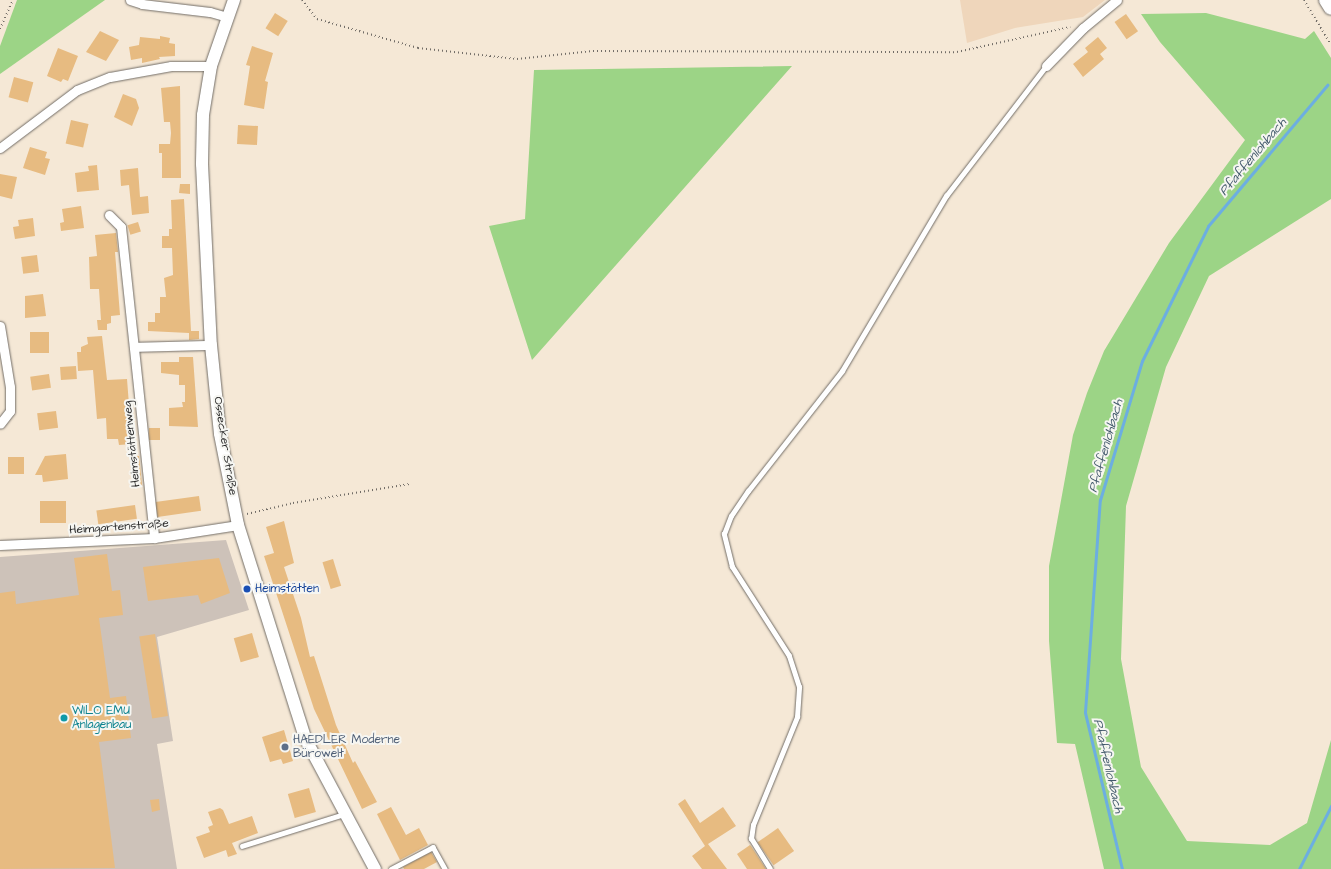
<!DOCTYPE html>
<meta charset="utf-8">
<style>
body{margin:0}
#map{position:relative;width:1331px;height:869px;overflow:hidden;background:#f5e8d6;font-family:"Architects Daughter",sans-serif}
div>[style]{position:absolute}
.built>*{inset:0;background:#efd6bb}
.industrial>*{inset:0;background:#cdc2b9}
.green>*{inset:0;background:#9cd486}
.stream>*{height:3px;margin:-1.5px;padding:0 1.5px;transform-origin:1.5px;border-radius:1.5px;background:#6caee1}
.building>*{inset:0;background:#e7bb81;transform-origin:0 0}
.path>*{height:2px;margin-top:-1px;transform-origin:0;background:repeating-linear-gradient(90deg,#726d67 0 1px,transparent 0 4px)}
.roads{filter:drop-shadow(0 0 1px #726d67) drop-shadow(0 0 1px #726d67)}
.lane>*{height:4.5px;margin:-2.25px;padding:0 2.25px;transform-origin:2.25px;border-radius:2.25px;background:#fff}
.street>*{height:9px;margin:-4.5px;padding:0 4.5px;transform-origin:4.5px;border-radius:4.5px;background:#fff}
.secondary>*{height:12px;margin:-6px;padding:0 6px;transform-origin:6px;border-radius:6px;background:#fff}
.primary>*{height:14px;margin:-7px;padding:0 7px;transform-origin:7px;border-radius:7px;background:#fff}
.dots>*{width:11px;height:11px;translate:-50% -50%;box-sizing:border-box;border:2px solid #f6f6f2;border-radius:50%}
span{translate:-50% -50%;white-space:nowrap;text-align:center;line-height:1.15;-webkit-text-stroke:4px #f6f6f2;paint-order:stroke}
.street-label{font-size:12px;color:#2b2b2b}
.transit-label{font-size:12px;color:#164399}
.left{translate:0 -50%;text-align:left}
.culture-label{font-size:12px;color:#0d838f}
.service-label{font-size:12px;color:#4e5e75}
.water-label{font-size:13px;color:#42596b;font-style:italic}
</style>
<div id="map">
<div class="built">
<div style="clip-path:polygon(960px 0,1105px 0,1083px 17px,1015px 28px,967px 43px)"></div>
</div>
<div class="industrial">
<div style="clip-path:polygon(226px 540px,249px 610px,157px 637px,173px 741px,157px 744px,177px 869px,0 869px,0 557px)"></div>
</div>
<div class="green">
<div style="clip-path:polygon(17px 0,105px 0,0 74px,0 46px)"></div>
<div style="clip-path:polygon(1206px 13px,1305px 39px,1314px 31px,1331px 58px,1331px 199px,1209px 276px,1166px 367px,1126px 506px,1121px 659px,1141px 767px,1187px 841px,1270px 845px,1307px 823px,1331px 740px,1331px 869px,1104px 869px,1075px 744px,1057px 743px,1049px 641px,1049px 566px,1073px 435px,1087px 393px,1104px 351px,1169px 243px,1245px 140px,1160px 42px,1141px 14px)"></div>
<div style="clip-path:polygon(792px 66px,532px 360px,489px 226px,525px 219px,534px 70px)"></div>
</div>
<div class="stream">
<div style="left:1122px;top:869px;width:161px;rotate:-103.3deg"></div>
<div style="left:1085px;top:712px;width:213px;rotate:-86deg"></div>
<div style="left:1100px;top:500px;width:145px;rotate:-73.2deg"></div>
<div style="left:1142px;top:361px;width:150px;rotate:-63.9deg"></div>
<div style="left:1208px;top:226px;width:185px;rotate:-49.8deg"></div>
<div style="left:1299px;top:869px;width:71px;rotate:-63.1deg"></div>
</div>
<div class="building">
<div style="left:275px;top:13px;width:15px;height:18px;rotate:32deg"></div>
<div style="left:1126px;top:14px;width:21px;height:14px;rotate:55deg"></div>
<div style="clip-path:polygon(100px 31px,119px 40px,106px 61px,86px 52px)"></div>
<div style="clip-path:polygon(160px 36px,170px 38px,169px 43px,175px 44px,175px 56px,159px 57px,160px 59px,142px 63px,142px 58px,131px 60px,129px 47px,139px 45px,140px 37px,160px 39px)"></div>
<div style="clip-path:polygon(1098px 37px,1107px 48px,1100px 54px,1104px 59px,1083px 77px,1073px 64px,1088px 52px,1085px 48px)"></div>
<div style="clip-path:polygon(252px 46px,273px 53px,265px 81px,268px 82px,264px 109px,244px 105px,250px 66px,246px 65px)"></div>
<div style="clip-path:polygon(58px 48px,78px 56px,68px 81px,63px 79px,61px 82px,47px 76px)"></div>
<div style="left:14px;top:77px;width:20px;height:21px;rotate:15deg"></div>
<div style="clip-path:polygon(180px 86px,181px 178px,162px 178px,162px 153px,159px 153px,159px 144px,170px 144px,171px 133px,170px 122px,164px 122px,161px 88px)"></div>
<div style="clip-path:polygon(123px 94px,136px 99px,139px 108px,132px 126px,114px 117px)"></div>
<div style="left:71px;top:120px;width:18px;height:24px;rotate:13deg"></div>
<div style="left:238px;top:125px;width:20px;height:19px;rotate:3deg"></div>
<div style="clip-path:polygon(30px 147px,47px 152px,45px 158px,50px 159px,45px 175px,23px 168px)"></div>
<div style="clip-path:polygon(97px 165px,99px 190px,77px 192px,75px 173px,89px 171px,88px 166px)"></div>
<div style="clip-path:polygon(138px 168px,140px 197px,148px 196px,149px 213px,132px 215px,129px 185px,121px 186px,120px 170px)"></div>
<div style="clip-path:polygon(0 174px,17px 177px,12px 199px,0 196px)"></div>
<div style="clip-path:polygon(180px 184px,190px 184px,190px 194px,179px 193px)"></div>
<div style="clip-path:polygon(184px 199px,191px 331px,199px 331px,199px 339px,189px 340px,189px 333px,148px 331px,148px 322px,155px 322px,155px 313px,160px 313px,160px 297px,166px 297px,164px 278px,173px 275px,172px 248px,162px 248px,162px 236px,169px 236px,169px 229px,172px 229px,171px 200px)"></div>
<div style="clip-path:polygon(81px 206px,84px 228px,61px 231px,60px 223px,64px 222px,62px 209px)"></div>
<div style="clip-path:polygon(33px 218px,35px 236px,15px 239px,13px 227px,19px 226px,18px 220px)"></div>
<div style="left:138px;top:222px;width:10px;height:11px;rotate:73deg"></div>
<div style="clip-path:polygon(116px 233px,118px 252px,115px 252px,120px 315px,111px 316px,111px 323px,107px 324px,107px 330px,98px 330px,97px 320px,101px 320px,99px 289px,90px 289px,89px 257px,97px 256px,95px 235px)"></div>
<div style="left:37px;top:255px;width:17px;height:16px;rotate:83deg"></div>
<div style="clip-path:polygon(43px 294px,46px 316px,25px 318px,25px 296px)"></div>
<div style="left:30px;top:332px;width:19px;height:21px"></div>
<div style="clip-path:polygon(102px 336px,107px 380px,127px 379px,132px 444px,119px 445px,118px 439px,107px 439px,106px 418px,97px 419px,93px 370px,78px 371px,77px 352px,81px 352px,81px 347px,88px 344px,87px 337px)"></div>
<div style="clip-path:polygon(179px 357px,193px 357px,198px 427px,169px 426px,169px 408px,183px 407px,182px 402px,185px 402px,185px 385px,179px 385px,179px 375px,161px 373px,161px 362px,179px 362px)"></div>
<div style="left:76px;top:366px;width:13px;height:16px;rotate:86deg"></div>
<div style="left:49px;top:374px;width:14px;height:19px;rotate:82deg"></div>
<div style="left:56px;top:411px;width:17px;height:19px;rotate:83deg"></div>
<div style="left:149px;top:428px;width:11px;height:12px"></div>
<div style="clip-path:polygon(66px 454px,68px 479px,43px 482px,42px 475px,35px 475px,45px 456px)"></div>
<div style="left:139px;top:456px;width:29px;height:9px;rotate:84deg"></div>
<div style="left:8px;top:457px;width:16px;height:17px"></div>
<div style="left:199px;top:496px;width:15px;height:44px;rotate:82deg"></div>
<div style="left:66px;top:501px;width:22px;height:26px;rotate:90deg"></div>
<div style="left:135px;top:505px;width:14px;height:39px;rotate:82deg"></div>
<div style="clip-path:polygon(284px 521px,294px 563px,284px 567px,301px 618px,310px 657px,314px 656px,336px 725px,353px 763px,355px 761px,377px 802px,362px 809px,314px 709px,264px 556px,274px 553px,266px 527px)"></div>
<div style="clip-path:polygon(107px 554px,112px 591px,120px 590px,123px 615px,99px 618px,110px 698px,126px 696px,131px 738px,99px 742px,115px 868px,0 869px,0 593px,15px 591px,16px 604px,79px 595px,74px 558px)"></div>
<div style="clip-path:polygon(219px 558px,230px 593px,201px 604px,198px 595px,148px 601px,143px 567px)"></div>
<div style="left:333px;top:559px;width:28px;height:11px;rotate:73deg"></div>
<div style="left:252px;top:633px;width:25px;height:19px;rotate:74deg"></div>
<div style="left:155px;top:634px;width:83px;height:16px;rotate:81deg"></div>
<div style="clip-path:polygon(284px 730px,293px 761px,283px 764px,281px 759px,270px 762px,262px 737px)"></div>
<div style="left:309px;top:788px;width:25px;height:22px;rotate:74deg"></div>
<div style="clip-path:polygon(159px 799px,160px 810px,152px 812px,150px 800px)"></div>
<div style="clip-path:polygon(685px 799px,700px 823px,723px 807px,736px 826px,708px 844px,727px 869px,702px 869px,692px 856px,705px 846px,678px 804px)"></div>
<div style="clip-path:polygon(391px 807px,406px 835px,419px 828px,428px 845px,400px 860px,377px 814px)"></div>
<div style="clip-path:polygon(220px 808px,223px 810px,229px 824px,252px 816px,258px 833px,232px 843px,237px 854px,228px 857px,226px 850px,204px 858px,196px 837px,210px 832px,208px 827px,213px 825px,208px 812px)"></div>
<div style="left:778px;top:828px;width:28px;height:25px;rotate:55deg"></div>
<div style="clip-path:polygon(750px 845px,751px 846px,766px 869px,747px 869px,737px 854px)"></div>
<div style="clip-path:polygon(431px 852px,437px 862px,424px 869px,404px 869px,403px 867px)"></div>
</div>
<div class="path">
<div style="left:302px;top:0;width:24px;rotate:52deg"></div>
<div style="left:317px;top:19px;width:105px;rotate:16deg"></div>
<div style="left:418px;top:48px;width:100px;rotate:6.3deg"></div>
<div style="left:517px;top:59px;width:76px;rotate:-6deg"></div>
<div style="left:593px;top:51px;width:364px;rotate:0.2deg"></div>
<div style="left:957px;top:52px;width:116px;rotate:-12.5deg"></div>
<div style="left:1304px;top:0;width:52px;rotate:59deg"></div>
<div style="left:0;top:29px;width:32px;rotate:-66deg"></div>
<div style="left:247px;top:514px;width:47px;rotate:-13.4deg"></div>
<div style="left:293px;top:503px;width:118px;rotate:-9.3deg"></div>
</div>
<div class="roads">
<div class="lane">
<div style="left:242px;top:846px;width:107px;rotate:-17.4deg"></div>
<div style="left:391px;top:869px;width:47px;rotate:-27.6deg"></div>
<div style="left:433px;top:847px;width:25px;rotate:61deg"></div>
<div style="left:770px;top:869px;width:36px;rotate:-122deg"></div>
<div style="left:751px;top:839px;width:14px;rotate:-82deg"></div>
<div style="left:753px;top:825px;width:117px;rotate:-67.8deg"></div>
<div style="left:797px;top:717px;width:30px;rotate:-86deg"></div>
<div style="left:799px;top:687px;width:33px;rotate:-108deg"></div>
<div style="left:789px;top:656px;width:106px;rotate:-122.6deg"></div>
<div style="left:732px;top:567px;width:34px;rotate:-104deg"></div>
<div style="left:724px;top:534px;width:19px;rotate:-69deg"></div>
<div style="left:731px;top:516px;width:30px;rotate:-56deg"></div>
<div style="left:748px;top:491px;width:152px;rotate:-51.9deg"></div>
<div style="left:842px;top:371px;width:204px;rotate:-59.3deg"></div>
<div style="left:946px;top:196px;width:164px;rotate:-52.4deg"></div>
</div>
<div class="street">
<div style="left:130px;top:0;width:13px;rotate:18deg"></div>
<div style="left:142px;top:4px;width:68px;rotate:6.7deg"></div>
<div style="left:210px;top:12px;width:18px;rotate:16deg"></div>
<div style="left:1046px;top:66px;width:53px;rotate:-45.8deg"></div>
<div style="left:1083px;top:28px;width:44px;rotate:-39.5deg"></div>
<div style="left:0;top:148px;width:96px;rotate:-37deg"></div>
<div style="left:77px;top:90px;width:35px;rotate:-22deg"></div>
<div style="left:110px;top:77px;width:62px;rotate:-10.2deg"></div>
<div style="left:171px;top:66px;width:40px"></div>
<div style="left:109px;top:215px;width:17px;rotate:45deg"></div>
<div style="left:121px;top:227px;width:313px;rotate:83.9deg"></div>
<div style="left:0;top:326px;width:62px;rotate:80.7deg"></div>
<div style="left:10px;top:387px;width:24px;rotate:90deg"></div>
<div style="left:10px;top:411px;width:16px;rotate:128deg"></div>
<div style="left:134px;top:347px;width:77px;rotate:-1.5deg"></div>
<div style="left:0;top:545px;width:154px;rotate:-2.6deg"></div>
<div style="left:154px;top:538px;width:85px;rotate:-8.8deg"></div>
</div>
<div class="secondary">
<div style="left:234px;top:0;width:70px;rotate:109.2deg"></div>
<div style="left:211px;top:66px;width:50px;rotate:99.3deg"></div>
<div style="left:203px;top:115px;width:49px;rotate:91.2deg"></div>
<div style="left:202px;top:164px;width:181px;rotate:87.2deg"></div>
<div style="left:211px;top:345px;width:89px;rotate:84.2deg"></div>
<div style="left:220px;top:434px;width:93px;rotate:78.8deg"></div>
<div style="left:238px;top:525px;width:223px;rotate:72.5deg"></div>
<div style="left:305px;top:738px;width:149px;rotate:61.9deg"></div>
</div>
<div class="primary">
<div style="left:1326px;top:0;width:9px;rotate:58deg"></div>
</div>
</div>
<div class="dots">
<div style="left:247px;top:589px;background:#1a4fb4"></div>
<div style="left:64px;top:718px;background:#0f9aa8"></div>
<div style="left:285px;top:747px;background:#5c6f8a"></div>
</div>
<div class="street-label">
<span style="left:132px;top:444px;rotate:-96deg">Heimstättenweg</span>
<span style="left:225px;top:446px;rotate:81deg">Ossecker Straße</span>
<span style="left:119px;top:527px;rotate:-4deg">Heimgartenstraße</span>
</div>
<div class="transit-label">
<span class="left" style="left:255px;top:589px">Heimstätten</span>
</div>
<div class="culture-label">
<span class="left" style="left:72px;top:718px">WILO EMU<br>Anlagenbau</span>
</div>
<div class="service-label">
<span class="left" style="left:293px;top:747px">HAEDLER Moderne<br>Bürowelt</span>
</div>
<div class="water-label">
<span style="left:1253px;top:157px;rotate:-50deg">Pfaffenlohbach</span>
<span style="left:1106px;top:446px;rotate:-74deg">Pfaffenlohbach</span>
<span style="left:1108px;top:766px;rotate:77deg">Pfaffenlohbach</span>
</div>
</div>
